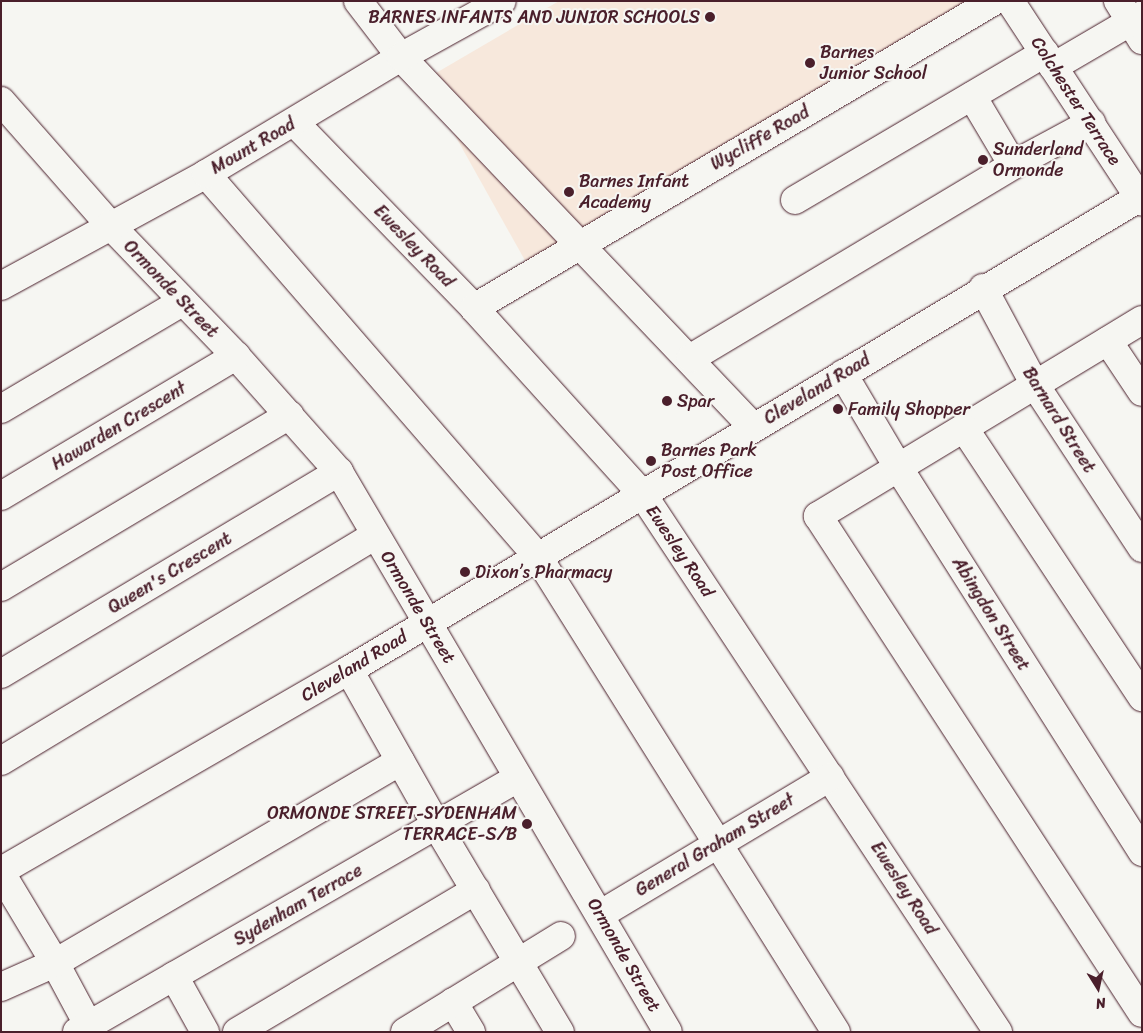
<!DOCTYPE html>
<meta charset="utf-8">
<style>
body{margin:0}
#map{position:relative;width:1143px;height:1033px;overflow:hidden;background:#f6f6f2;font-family:Sriracha,sans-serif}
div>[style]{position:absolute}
.built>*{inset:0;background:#f7e8dc}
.roads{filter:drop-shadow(0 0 1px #4a1f2b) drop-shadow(0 0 1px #4a1f2b)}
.minor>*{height:28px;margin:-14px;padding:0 14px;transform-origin:14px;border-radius:14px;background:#f6f6f2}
.dots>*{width:14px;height:14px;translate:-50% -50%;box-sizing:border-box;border:2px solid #f6f6f2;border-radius:50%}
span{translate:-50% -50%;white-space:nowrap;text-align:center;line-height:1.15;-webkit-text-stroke:4px #f6f6f2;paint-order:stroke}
.poi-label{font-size:18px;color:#4a1f2b}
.right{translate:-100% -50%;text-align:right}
.left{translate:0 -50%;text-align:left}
.street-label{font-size:18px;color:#4a1f2b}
.frame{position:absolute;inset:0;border:2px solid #4a1f2b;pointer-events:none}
.north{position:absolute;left:1073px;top:963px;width:50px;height:50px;-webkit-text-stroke:4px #f6f6f2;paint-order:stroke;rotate:170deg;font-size:14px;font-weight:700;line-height:20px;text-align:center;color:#4a1f2b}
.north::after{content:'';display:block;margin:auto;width:18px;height:22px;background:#4a1f2b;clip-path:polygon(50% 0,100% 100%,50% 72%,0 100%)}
</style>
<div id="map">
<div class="built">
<div style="clip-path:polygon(559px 1px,973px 1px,527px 264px,424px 80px)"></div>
</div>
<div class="roads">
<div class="minor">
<div style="left:358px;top:1px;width:71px;rotate:52.5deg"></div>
<div style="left:401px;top:57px;width:511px;rotate:46.43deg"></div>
<div style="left:1010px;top:1px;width:240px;rotate:56.7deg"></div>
<div style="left:1118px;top:1px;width:46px;rotate:58.4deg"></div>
<div style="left:1053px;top:67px;width:103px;rotate:-30.3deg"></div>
<div style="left:972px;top:96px;width:80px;rotate:59.3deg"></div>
<div style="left:1px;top:101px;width:165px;rotate:48.7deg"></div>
<div style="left:110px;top:225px;width:182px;rotate:46.1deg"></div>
<div style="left:236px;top:356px;width:155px;rotate:48.4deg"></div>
<div style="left:339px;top:472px;width:649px;rotate:59.57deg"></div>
<div style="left:295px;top:123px;width:257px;rotate:45.9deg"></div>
<div style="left:474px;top:308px;width:252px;rotate:47.9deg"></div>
<div style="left:643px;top:495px;width:644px;rotate:56.53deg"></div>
<div style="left:206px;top:174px;width:507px;rotate:49.08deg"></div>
<div style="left:538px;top:557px;width:561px;rotate:57.9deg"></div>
<div style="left:795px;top:200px;width:290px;rotate:-30.5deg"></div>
<div style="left:1px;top:286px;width:234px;rotate:-28.6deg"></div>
<div style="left:206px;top:174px;width:227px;rotate:-31deg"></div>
<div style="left:401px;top:57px;width:115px;rotate:-29deg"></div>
<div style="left:983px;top:288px;width:110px;rotate:61.8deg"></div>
<div style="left:1035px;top:385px;width:195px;rotate:56.7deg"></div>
<div style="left:474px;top:308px;width:604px;rotate:-30.56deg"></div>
<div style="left:1142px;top:320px;width:379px;rotate:148.8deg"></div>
<div style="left:818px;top:516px;width:593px;rotate:56.9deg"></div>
<div style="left:1108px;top:341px;width:61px;rotate:56.3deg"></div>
<div style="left:691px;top:358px;width:375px;rotate:-30.9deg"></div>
<div style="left:1013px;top:165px;width:89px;rotate:-28.3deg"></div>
<div style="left:843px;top:374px;width:108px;rotate:59.4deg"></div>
<div style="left:898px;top:467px;width:456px;rotate:57.6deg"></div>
<div style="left:1px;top:409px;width:210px;rotate:-30.6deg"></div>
<div style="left:964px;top:428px;width:323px;rotate:56.5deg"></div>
<div style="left:1px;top:496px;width:274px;rotate:-30.8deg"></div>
<div style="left:1px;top:587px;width:336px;rotate:-30.8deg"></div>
<div style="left:349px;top:670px;width:179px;rotate:60.6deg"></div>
<div style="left:437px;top:826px;width:240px;rotate:59.2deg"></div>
<div style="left:1px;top:674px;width:394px;rotate:-30.9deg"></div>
<div style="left:1px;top:761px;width:437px;rotate:-31.1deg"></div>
<div style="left:1px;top:871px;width:402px;rotate:-30deg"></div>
<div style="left:349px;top:670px;width:924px;rotate:-30.87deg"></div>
<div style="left:1px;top:873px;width:105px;rotate:59deg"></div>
<div style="left:55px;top:963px;width:78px;rotate:61.8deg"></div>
<div style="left:601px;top:914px;width:267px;rotate:-30.9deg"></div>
<div style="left:174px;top:976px;width:64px;rotate:61deg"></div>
<div style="left:1px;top:987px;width:59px;rotate:-24deg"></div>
<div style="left:55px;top:963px;width:400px;rotate:-30.3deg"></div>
<div style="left:453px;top:1002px;width:35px;rotate:59deg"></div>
<div style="left:77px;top:1032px;width:509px;rotate:-29.94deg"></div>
<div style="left:237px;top:1032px;width:278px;rotate:-30.7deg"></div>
<div style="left:405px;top:1032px;width:183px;rotate:-31.6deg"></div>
</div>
</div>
<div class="dots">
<div style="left:710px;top:17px;background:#4a1f2b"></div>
<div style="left:810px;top:63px;background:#4a1f2b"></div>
<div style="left:983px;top:160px;background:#4a1f2b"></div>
<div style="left:569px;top:192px;background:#4a1f2b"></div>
<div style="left:667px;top:401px;background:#4a1f2b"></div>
<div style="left:838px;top:409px;background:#4a1f2b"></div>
<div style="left:651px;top:461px;background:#4a1f2b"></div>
<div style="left:465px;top:572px;background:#4a1f2b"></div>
<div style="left:527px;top:824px;background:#4a1f2b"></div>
</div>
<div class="poi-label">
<span class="right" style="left:700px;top:17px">BARNES INFANTS AND JUNIOR SCHOOLS</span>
<span class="left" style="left:820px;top:63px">Barnes<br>Junior School</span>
<span class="left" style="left:993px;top:160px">Sunderland<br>Ormonde</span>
<span class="left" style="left:579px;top:192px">Barnes Infant<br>Academy</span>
<span class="left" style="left:677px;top:401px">Spar</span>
<span class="left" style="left:848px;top:409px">Family Shopper</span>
<span class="left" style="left:661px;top:461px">Barnes Park<br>Post Office</span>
<span class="left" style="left:475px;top:572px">Dixon’s Pharmacy</span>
<span class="right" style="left:517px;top:824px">ORMONDE STREET-SYDENHAM<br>TERRACE-S/B</span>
</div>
<div class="street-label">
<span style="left:1076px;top:101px;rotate:57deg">Colchester Terrace</span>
<span style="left:760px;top:138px;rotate:-30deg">Wycliffe Road</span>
<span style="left:253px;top:146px;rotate:-30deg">Mount Road</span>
<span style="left:414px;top:246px;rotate:46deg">Ewesley Road</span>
<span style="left:171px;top:289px;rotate:46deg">Ormonde Street</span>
<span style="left:817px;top:389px;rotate:-31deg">Cleveland Road</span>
<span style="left:1059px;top:420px;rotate:58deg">Barnard Street</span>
<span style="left:119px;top:426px;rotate:-31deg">Hawarden Crescent</span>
<span style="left:680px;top:551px;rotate:56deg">Ewesley Road</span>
<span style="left:170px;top:573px;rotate:-31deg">Queen's Crescent</span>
<span style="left:418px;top:607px;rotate:59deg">Ormonde Street</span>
<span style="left:991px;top:614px;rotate:58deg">Abingdon Street</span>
<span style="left:354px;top:666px;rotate:-31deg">Cleveland Road</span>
<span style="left:715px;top:845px;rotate:-31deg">General Graham Street</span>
<span style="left:904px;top:888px;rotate:57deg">Ewesley Road</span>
<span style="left:298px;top:905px;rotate:-30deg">Sydenham Terrace</span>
<span style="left:624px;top:955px;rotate:60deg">Ormonde Street</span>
</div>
<div class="frame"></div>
<div class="north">N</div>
</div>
